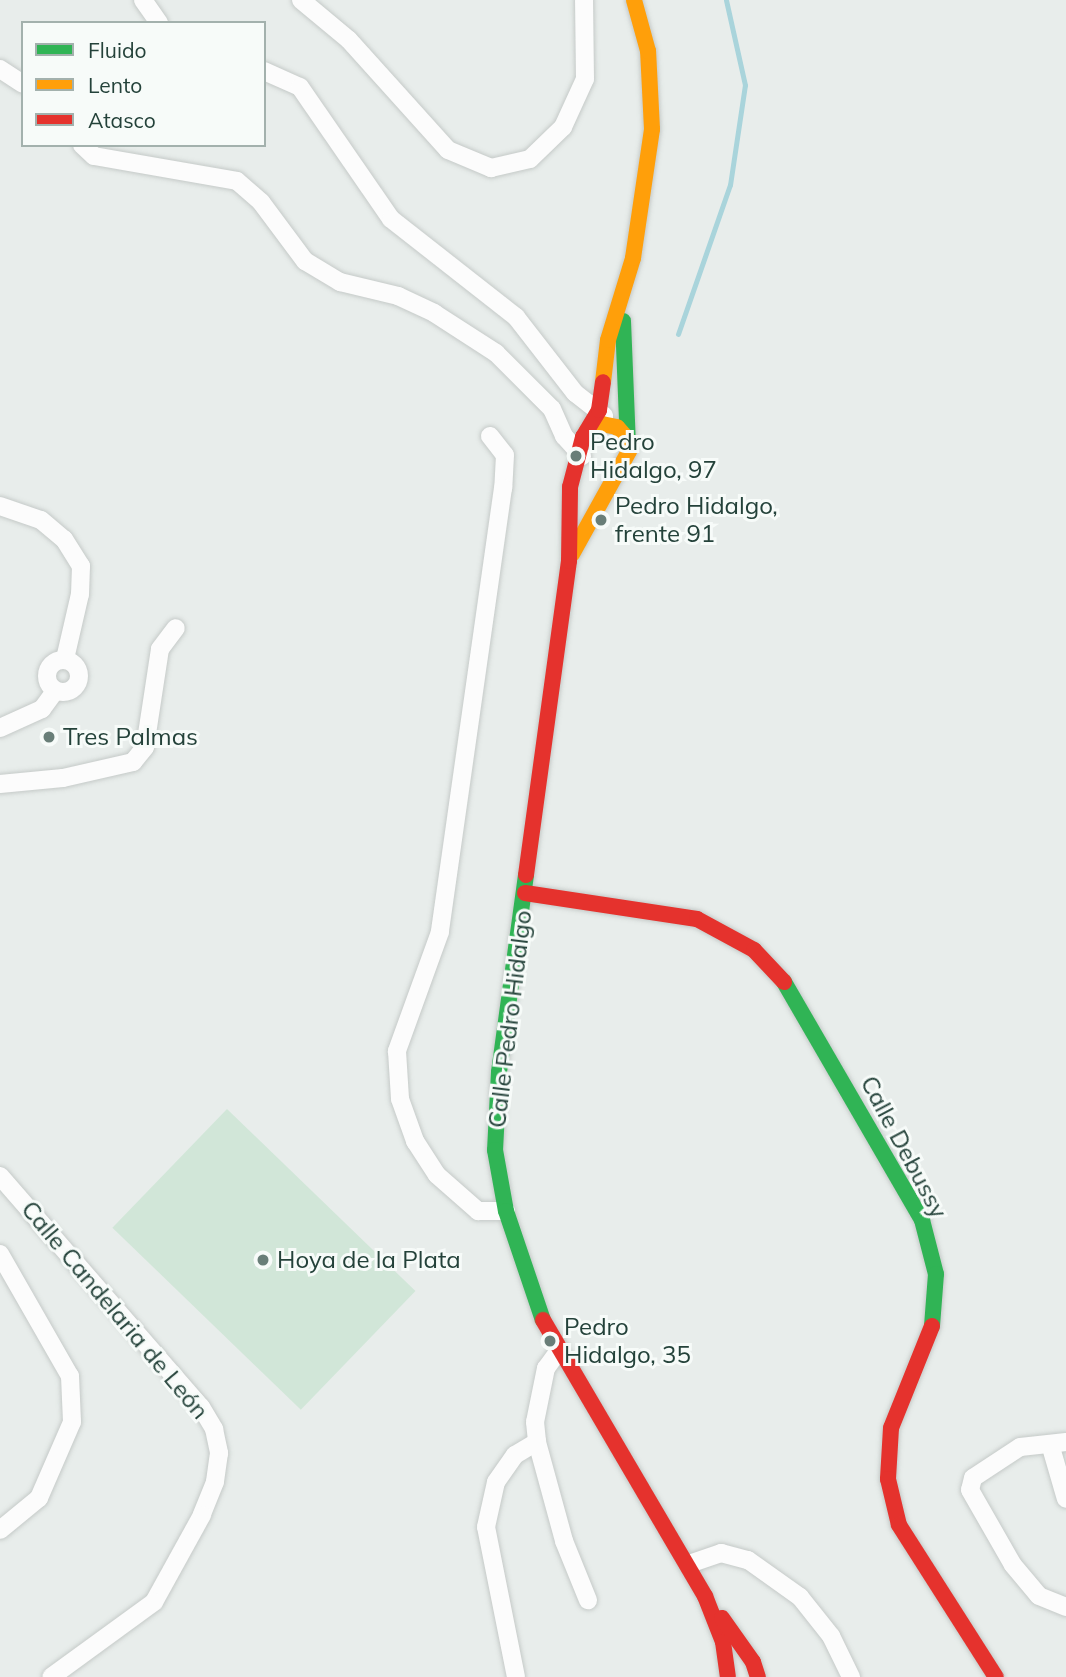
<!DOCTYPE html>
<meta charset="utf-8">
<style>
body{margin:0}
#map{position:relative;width:1066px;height:1677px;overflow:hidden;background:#e8edeb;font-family:Mulish,sans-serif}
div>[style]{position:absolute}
.green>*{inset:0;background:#d1e6d8;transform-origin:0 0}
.stream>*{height:5px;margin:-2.5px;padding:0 2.5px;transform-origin:2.5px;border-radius:2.5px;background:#a9d4db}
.roads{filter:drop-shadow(0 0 2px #c5cac8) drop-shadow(0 0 2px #c5cac8)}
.street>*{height:18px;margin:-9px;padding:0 9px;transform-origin:9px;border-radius:9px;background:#fcfcfc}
.street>.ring{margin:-9px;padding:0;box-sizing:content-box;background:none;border:18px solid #fcfcfc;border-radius:50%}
.fast>*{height:16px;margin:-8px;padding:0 8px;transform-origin:8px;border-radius:8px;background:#30b455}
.slow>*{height:16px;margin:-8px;padding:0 8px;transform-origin:8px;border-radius:8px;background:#ff9f0a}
.jam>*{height:16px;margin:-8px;padding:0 8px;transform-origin:8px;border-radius:8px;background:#e5322d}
.dots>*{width:19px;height:19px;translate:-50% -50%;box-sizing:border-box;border:4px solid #f7fbf9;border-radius:50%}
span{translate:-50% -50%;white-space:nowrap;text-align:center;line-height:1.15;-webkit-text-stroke:6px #f7fbf9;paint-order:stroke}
.poi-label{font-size:24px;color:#24423a}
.left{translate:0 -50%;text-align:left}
.street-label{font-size:24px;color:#24423a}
.legend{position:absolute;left:21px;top:21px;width:245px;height:126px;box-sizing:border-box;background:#f7fbf9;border:2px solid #a3b1ad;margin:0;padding:9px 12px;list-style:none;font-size:21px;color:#24423a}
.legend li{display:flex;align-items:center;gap:14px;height:35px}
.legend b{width:35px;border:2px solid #a3b1ad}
</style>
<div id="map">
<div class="green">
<div style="left:227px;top:1109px;width:262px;height:165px;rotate:44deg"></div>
</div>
<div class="stream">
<div style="left:678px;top:334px;width:158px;rotate:-70.8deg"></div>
<div style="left:730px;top:185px;width:101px;rotate:-81.5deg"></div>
<div style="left:745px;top:85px;width:87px;rotate:-102.6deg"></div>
</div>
<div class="roads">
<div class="street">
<div style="left:143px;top:0;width:28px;rotate:55deg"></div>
<div style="left:301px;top:0;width:62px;rotate:39.8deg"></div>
<div style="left:349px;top:40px;width:148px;rotate:48deg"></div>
<div style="left:448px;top:150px;width:47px;rotate:22.7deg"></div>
<div style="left:491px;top:168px;width:40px;rotate:-13deg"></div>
<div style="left:530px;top:159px;width:46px;rotate:-44.1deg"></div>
<div style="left:563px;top:127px;width:53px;rotate:-65.4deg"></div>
<div style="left:585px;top:79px;width:79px;rotate:-90.7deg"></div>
<div style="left:0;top:69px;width:27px;rotate:33deg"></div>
<div style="left:264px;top:71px;width:39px;rotate:24deg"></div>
<div style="left:300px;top:87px;width:160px;rotate:55.4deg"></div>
<div style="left:391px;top:219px;width:159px;rotate:38.1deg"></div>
<div style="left:516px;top:317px;width:96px;rotate:52.2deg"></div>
<div style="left:575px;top:393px;width:37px;rotate:38deg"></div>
<div style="left:82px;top:145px;width:16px;rotate:43deg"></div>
<div style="left:94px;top:156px;width:145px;rotate:9.9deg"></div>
<div style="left:237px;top:181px;width:32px;rotate:41deg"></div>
<div style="left:261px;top:202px;width:74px;rotate:53.3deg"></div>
<div style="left:305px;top:261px;width:41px;rotate:31deg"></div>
<div style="left:340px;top:282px;width:60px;rotate:13.6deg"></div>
<div style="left:398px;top:296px;width:40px;rotate:25deg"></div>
<div style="left:434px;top:313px;width:74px;rotate:32.8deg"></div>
<div style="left:496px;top:353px;width:79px;rotate:45deg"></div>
<div style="left:552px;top:409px;width:30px;rotate:66deg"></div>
<div style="left:564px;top:436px;width:27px;rotate:48deg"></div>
<div style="left:490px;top:436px;width:24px;rotate:52deg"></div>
<div style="left:505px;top:455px;width:33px;rotate:93deg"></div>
<div style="left:503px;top:488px;width:448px;rotate:98.1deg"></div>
<div style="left:440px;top:932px;width:127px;rotate:109.9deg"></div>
<div style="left:397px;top:1051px;width:48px;rotate:86.4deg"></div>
<div style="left:400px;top:1099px;width:45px;rotate:70.3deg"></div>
<div style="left:415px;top:1141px;width:40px;rotate:57.1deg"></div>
<div style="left:437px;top:1175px;width:55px;rotate:41.3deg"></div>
<div style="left:478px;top:1211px;width:28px"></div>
<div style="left:0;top:506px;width:43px;rotate:18.9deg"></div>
<div style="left:41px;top:520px;width:30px;rotate:40deg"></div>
<div style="left:64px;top:539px;width:32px;rotate:58deg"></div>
<div style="left:81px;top:566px;width:28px;rotate:92deg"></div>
<div style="left:80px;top:594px;width:67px;rotate:103deg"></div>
<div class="ring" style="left:47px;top:660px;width:14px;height:14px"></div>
<div style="left:0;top:728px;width:46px;rotate:-24.3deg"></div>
<div style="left:42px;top:709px;width:22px;rotate:-54deg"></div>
<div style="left:0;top:784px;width:63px;rotate:-5.4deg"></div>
<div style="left:63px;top:778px;width:72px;rotate:-12.9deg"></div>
<div style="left:133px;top:762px;width:19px;rotate:-51deg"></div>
<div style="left:145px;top:747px;width:99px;rotate:-81.3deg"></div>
<div style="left:160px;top:649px;width:26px;rotate:-53deg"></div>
<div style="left:0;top:1176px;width:306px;rotate:49deg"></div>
<div style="left:201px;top:1407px;width:26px;rotate:59deg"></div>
<div style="left:214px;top:1429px;width:25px;rotate:78deg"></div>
<div style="left:219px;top:1453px;width:29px;rotate:98deg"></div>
<div style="left:215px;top:1482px;width:35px;rotate:112deg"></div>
<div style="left:202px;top:1515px;width:99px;rotate:118.9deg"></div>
<div style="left:154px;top:1602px;width:127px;rotate:143.9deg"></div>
<div style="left:0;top:1254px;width:141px;rotate:60.2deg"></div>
<div style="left:70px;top:1376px;width:46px;rotate:87.5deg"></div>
<div style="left:72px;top:1422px;width:83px;rotate:113.5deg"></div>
<div style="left:39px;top:1498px;width:50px;rotate:140.6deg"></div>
<div style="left:560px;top:1349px;width:24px;rotate:126deg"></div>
<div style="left:546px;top:1368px;width:55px;rotate:101.5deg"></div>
<div style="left:535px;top:1422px;width:20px;rotate:84deg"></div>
<div style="left:537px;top:1442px;width:103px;rotate:74.7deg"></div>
<div style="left:564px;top:1541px;width:64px;rotate:67.9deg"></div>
<div style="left:1066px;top:1442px;width:46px;rotate:173.8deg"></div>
<div style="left:1020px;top:1447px;width:56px;rotate:146.6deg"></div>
<div style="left:973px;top:1478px;width:12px;rotate:104deg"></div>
<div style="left:970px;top:1490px;width:86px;rotate:60.2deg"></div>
<div style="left:1013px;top:1565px;width:40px;rotate:50deg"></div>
<div style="left:1039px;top:1596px;width:29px;rotate:22deg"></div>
<div style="left:1050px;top:1444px;width:57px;rotate:73.8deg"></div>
<div style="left:689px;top:1564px;width:34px;rotate:-19deg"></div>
<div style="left:721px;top:1553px;width:28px;rotate:15deg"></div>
<div style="left:748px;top:1560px;width:64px;rotate:35.4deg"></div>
<div style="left:800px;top:1597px;width:50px;rotate:51.5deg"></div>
<div style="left:831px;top:1636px;width:46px;rotate:64deg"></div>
<div style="left:516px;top:1677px;width:153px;rotate:-101.3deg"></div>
<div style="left:486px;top:1527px;width:46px;rotate:-77.5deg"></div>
<div style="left:496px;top:1482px;width:33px;rotate:-55deg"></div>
<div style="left:515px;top:1455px;width:26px;rotate:-31deg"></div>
</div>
<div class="fast">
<div style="left:623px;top:321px;width:122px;rotate:87.7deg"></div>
<div style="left:526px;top:875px;width:199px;rotate:97.8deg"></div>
<div style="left:499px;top:1072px;width:78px;rotate:92.9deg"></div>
<div style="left:495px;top:1150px;width:62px;rotate:79.8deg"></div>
<div style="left:506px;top:1211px;width:115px;rotate:71.3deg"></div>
<div style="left:784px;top:982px;width:275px;rotate:59.9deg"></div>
<div style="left:922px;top:1220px;width:56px;rotate:75.5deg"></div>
<div style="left:936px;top:1274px;width:52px;rotate:94.4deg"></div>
</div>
<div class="slow">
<div style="left:603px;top:382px;width:42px;rotate:-83.2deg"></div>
<div style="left:608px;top:340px;width:86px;rotate:-73deg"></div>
<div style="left:633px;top:258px;width:130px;rotate:-81.6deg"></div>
<div style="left:652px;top:129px;width:78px;rotate:-92.9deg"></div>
<div style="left:648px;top:51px;width:53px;rotate:-105.4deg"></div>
<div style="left:572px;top:554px;width:118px;rotate:-61deg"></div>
<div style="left:629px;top:451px;width:14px;rotate:-102deg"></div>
<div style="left:626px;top:437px;width:13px;rotate:-132deg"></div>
<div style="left:617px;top:427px;width:15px;rotate:-169deg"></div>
<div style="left:602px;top:424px;width:17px;rotate:155deg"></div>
</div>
<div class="jam">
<div style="left:526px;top:875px;width:317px;rotate:-82.2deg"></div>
<div style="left:569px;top:561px;width:74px;rotate:-89.2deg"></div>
<div style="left:570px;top:487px;width:52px;rotate:-75.4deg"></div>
<div style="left:583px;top:437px;width:31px;rotate:-59deg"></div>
<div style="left:599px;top:410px;width:28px;rotate:-82deg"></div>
<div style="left:525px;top:893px;width:174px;rotate:8.6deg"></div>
<div style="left:697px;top:919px;width:65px;rotate:28.5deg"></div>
<div style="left:754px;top:950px;width:44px;rotate:46.8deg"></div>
<div style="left:543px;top:1320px;width:320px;rotate:59.6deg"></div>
<div style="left:705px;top:1596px;width:49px;rotate:68.6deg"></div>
<div style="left:723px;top:1642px;width:35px;rotate:82deg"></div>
<div style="left:932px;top:1326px;width:110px;rotate:111.9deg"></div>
<div style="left:891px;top:1428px;width:51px;rotate:93.4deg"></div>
<div style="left:888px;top:1479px;width:47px;rotate:76.6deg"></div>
<div style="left:899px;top:1525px;width:180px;rotate:57.5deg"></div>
<div style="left:722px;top:1618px;width:54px;rotate:54.8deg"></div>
<div style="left:753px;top:1662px;width:16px;rotate:72deg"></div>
</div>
</div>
<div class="dots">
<div style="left:576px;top:456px;background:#697e78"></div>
<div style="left:601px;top:520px;background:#697e78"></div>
<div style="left:49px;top:737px;background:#697e78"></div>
<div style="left:263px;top:1260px;background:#697e78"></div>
<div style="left:550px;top:1341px;background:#697e78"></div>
</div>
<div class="poi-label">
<span class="left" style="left:590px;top:456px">Pedro<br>Hidalgo, 97</span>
<span class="left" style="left:615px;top:520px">Pedro Hidalgo,<br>frente 91</span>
<span class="left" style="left:63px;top:737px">Tres Palmas</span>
<span class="left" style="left:277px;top:1260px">Hoya de la Plata</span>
<span class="left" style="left:564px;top:1341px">Pedro<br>Hidalgo, 35</span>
</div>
<div class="street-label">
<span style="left:510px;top:1019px;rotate:-83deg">Calle Pedro Hidalgo</span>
<span style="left:904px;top:1147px;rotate:62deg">Calle Debussy</span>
<span style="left:115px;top:1310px;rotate:50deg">Calle Candelaria de León</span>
</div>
<ul class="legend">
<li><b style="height:9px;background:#30b455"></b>Fluido</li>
<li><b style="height:9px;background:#ff9f0a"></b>Lento</li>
<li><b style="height:9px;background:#e5322d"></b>Atasco</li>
</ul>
</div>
